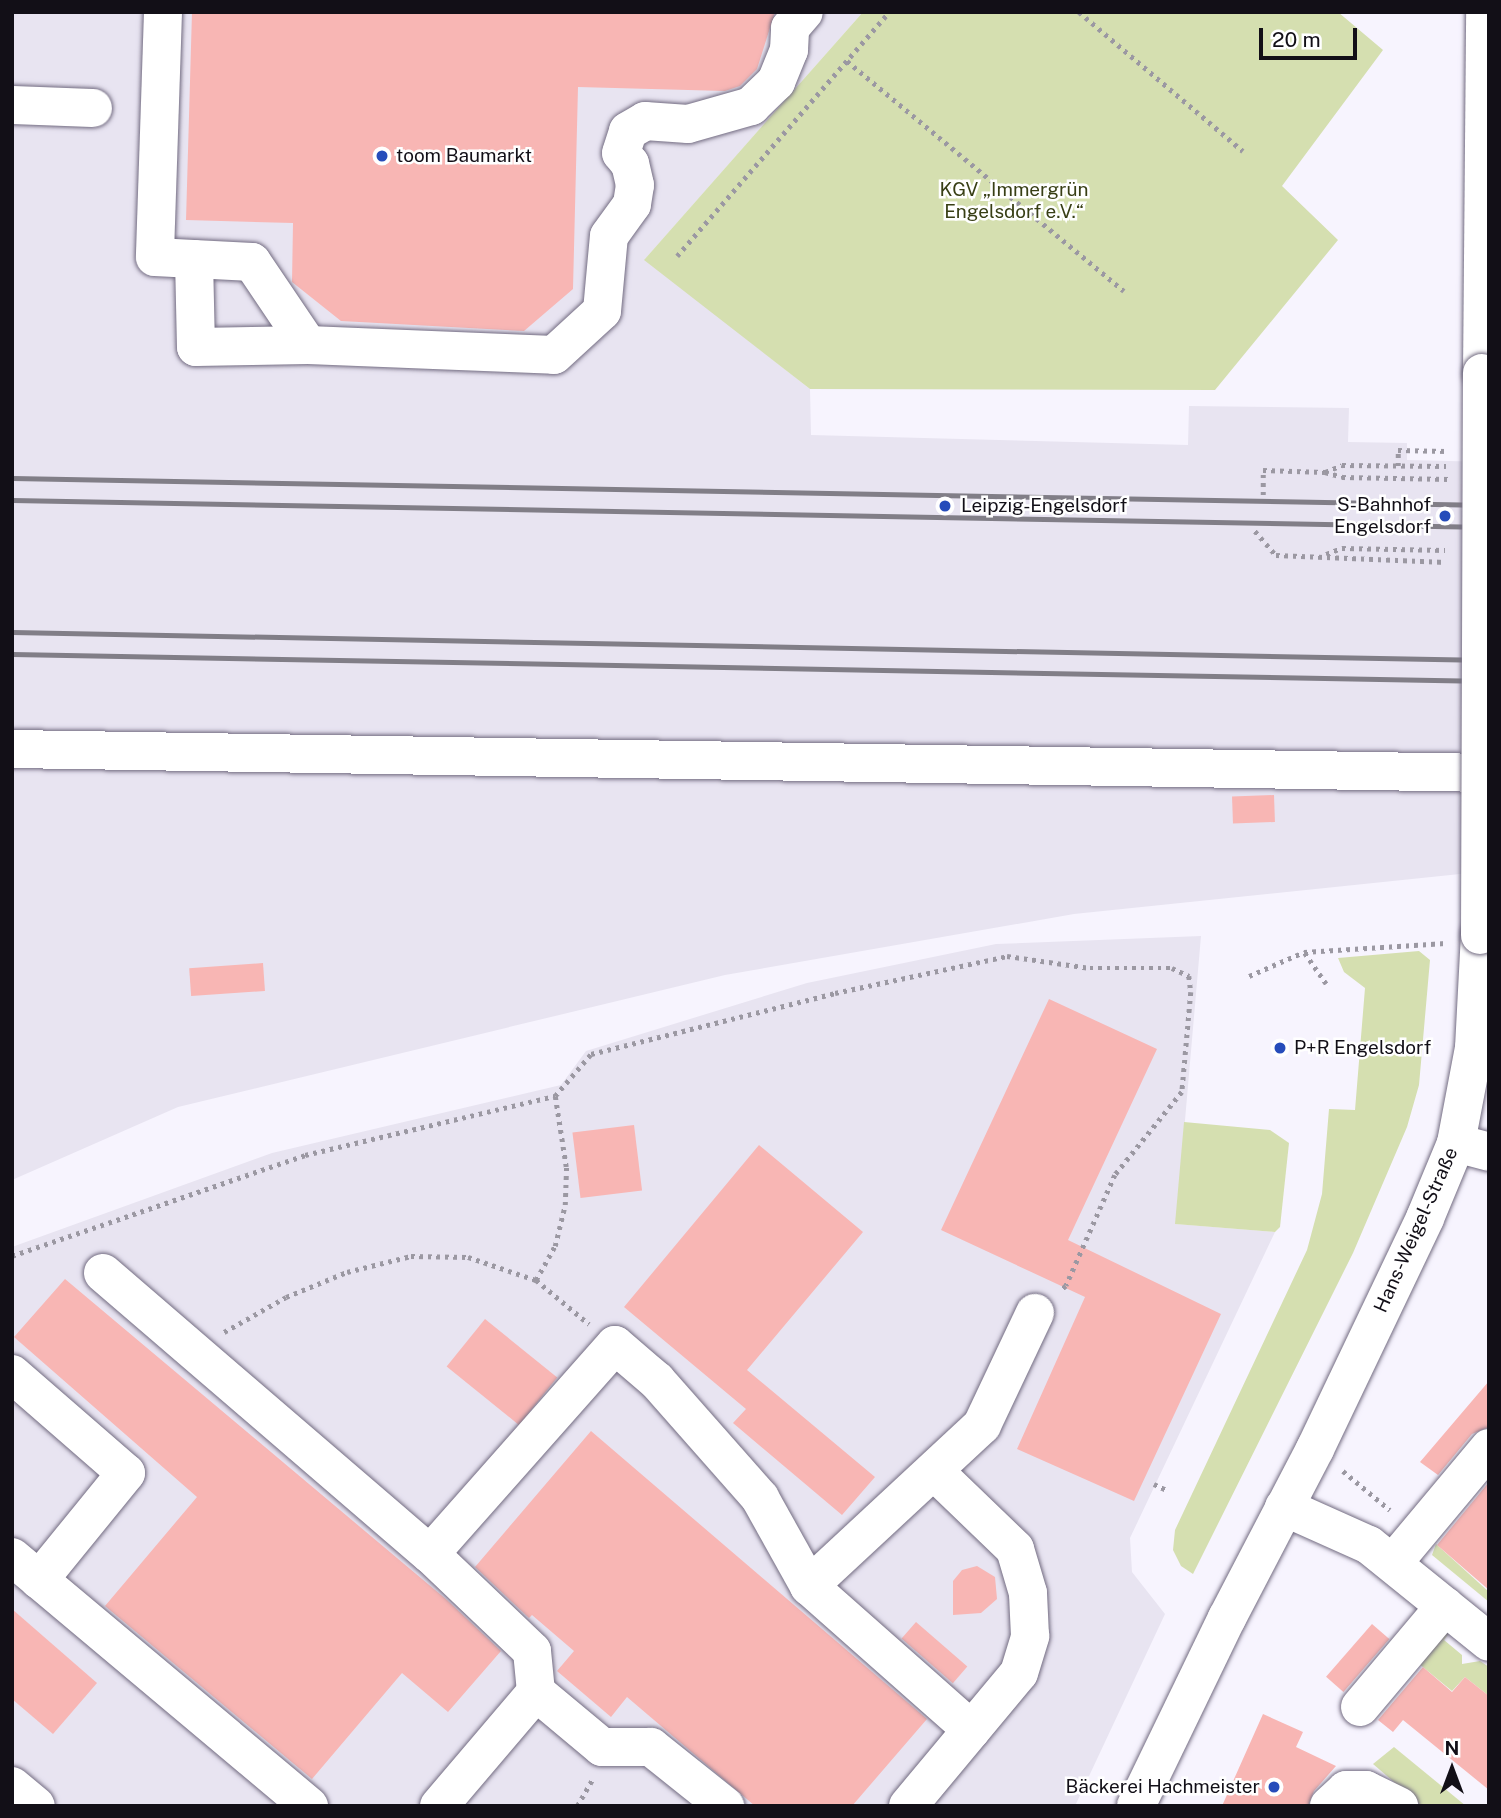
<!DOCTYPE html>
<meta charset="utf-8">
<style>
body{margin:0}
#map{position:relative;width:1501px;height:1818px;overflow:hidden;background:#f7f4fe;font-family:"Public Sans",sans-serif}
div>[style]{position:absolute}
.built>*{inset:0;background:#e8e4f1}
.green>*{inset:0;background:#d5dfb0}
.building>*{inset:0;background:#f8b6b4;transform-origin:0 0}
.path>*{height:4.5px;margin-top:-2.25px;transform-origin:0;background:repeating-linear-gradient(90deg,#9b98a2 0 3.5px,transparent 0 8.5px)}
.roads{filter:drop-shadow(0 0 2px #726b81) drop-shadow(0 0 2px #726b81)}
.minor>*{height:38px;margin:-19px;padding:0 19px;transform-origin:19px;border-radius:19px;background:#fff}
.rail>*{height:5px;margin:-2.5px;padding:0 2.5px;transform-origin:2.5px;border-radius:2.5px;background:#817e87}
.bridges{filter:drop-shadow(0 0 2px #726b81) drop-shadow(0 0 2px #726b81)}
.minor-bridge>*{height:38px;margin:-19px;padding:0 19px;transform-origin:19px;border-radius:19px;background:#fff}
.dots>*{width:19px;height:19px;translate:-50% -50%;box-sizing:border-box;border:4px solid #fff;border-radius:50%}
span{translate:-50% -50%;white-space:nowrap;text-align:center;line-height:1.15;-webkit-text-stroke:5px #fff;paint-order:stroke}
.poi-label{font-size:19px;color:#120f17}
.left{translate:0 -50%;text-align:left}
.right{translate:-100% -50%;text-align:right}
.park-label{font-size:19px;color:#383f15}
.street-label{font-size:19px;color:#120f17}
.frame{position:absolute;inset:0;border:14px solid #120f17;pointer-events:none}
.north{position:absolute;left:1417px;top:1734px;width:70px;height:70px;-webkit-text-stroke:5px #fff;paint-order:stroke;rotate:0deg;font-size:19px;font-weight:700;line-height:28px;text-align:center;color:#120f17}
.north::after{content:'';display:block;margin:auto;width:24px;height:32px;background:#120f17;clip-path:polygon(50% 0,100% 100%,50% 72%,0 100%)}
.scale{position:absolute;left:1259px;top:28px;width:98px;height:32px;box-sizing:border-box;border:4px solid #120f17;border-top:0;padding-left:9px;font-size:21px;line-height:24px;white-space:nowrap;color:#120f17;-webkit-text-stroke:5px #fff;paint-order:stroke}
</style>
<div id="map">
<div class="built">
<div style="clip-path:polygon(12px 12px,863px 12px,645px 259px,810px 389px,811px 435px,1188px 445px,1189px 406px,1349px 408px,1348px 442px,1407px 443px,1407px 460px,1489px 462px,1489px 871px,1074px 914px,725px 975px,178px 1107px,12px 1180px)"></div>
<div style="clip-path:polygon(1201px 936px,1176px 1224px,1275px 1232px,1130px 1538px,1132px 1572px,1165px 1614px,1075px 1806px,12px 1806px,12px 1247px,272px 1153px,561px 1085px,586px 1051px,807px 983px,996px 944px)"></div>
</div>
<div class="green">
<div style="clip-path:polygon(863px 12px,1338px 12px,1383px 50px,1282px 186px,1338px 240px,1215px 390px,810px 389px,644px 260px)"></div>
<div style="clip-path:polygon(1419px 951px,1430px 960px,1419px 1085px,1407px 1127px,1353px 1253px,1193px 1574px,1181px 1566px,1173px 1550px,1175px 1530px,1307px 1250px,1322px 1194px,1329px 1109px,1355px 1110px,1365px 988px,1344px 972px,1338px 958px)"></div>
<div style="clip-path:polygon(1184px 1122px,1270px 1130px,1289px 1143px,1280px 1227px,1275px 1232px,1175px 1224px)"></div>
<div style="clip-path:polygon(1436px 1544px,1489px 1592px,1489px 1602px,1432px 1555px)"></div>
<div style="clip-path:polygon(1432px 1632px,1450px 1632px,1444px 1640px,1462px 1655px,1462px 1664px,1480px 1661px,1489px 1667px,1489px 1696px,1465px 1677px,1452px 1691px,1418px 1663px)"></div>
<div style="clip-path:polygon(1394px 1747px,1466px 1806px,1422px 1806px,1373px 1764px)"></div>
</div>
<div class="building">
<div style="clip-path:polygon(192px 12px,775px 12px,757px 69px,740px 86px,725px 91px,578px 87px,573px 289px,524px 331px,341px 321px,292px 282px,293px 223px,186px 220px)"></div>
<div style="left:1274px;top:795px;width:27px;height:42px;rotate:88deg"></div>
<div style="left:263px;top:963px;width:28px;height:74px;rotate:86deg"></div>
<div style="clip-path:polygon(1049px 999px,1157px 1049px,1068px 1240px,1221px 1314px,1134px 1501px,1017px 1449px,1085px 1297px,941px 1230px)"></div>
<div style="left:634px;top:1125px;width:66px;height:62px;rotate:83deg"></div>
<div style="clip-path:polygon(759px 1145px,863px 1232px,747px 1370px,875px 1477px,842px 1515px,733px 1423px,746px 1409px,624px 1307px)"></div>
<div style="clip-path:polygon(65px 1279px,447px 1600px,501px 1651px,448px 1712px,402px 1673px,312px 1779px,105px 1606px,197px 1497px,14px 1337px)"></div>
<div style="left:485px;top:1319px;width:93px;height:61px;rotate:39deg"></div>
<div style="clip-path:polygon(1489px 1381px,1489px 1427px,1472px 1434px,1438px 1475px,1420px 1462px)"></div>
<div style="clip-path:polygon(591px 1431px,927px 1719px,852px 1806px,755px 1806px,627px 1697px,611px 1717px,557px 1671px,574px 1651px,532px 1615px,529px 1618px,475px 1567px)"></div>
<div style="clip-path:polygon(1489px 1482px,1489px 1590px,1437px 1545px)"></div>
<div style="clip-path:polygon(977px 1566px,995px 1577px,997px 1599px,981px 1613px,953px 1615px,953px 1581px,962px 1570px)"></div>
<div style="clip-path:polygon(12px 1609px,97px 1683px,53px 1734px,12px 1699px)"></div>
<div style="left:916px;top:1622px;width:68px;height:22px;rotate:41deg"></div>
<div style="left:1372px;top:1624px;width:23px;height:70px;rotate:41deg"></div>
<div style="clip-path:polygon(1423px 1667px,1452px 1692px,1465px 1677px,1489px 1696px,1489px 1790px,1403px 1720px,1393px 1732px,1378px 1720px)"></div>
<div style="clip-path:polygon(1263px 1714px,1303px 1732px,1296px 1747px,1336px 1766px,1314px 1791px,1308px 1806px,1222px 1806px)"></div>
</div>
<div class="path">
<div style="left:1079px;top:12px;width:215px;rotate:40.3deg"></div>
<div style="left:847px;top:61px;width:360px;rotate:39.7deg"></div>
<div style="left:677px;top:256px;width:323px;rotate:-49deg"></div>
<div style="left:1398px;top:466px;width:16px;rotate:-90deg"></div>
<div style="left:1398px;top:450px;width:48px;rotate:1.2deg"></div>
<div style="left:1325px;top:472px;width:18px;rotate:16deg"></div>
<div style="left:1342px;top:477px;width:107px;rotate:1.1deg"></div>
<div style="left:1263px;top:495px;width:25px;rotate:-90deg"></div>
<div style="left:1263px;top:470px;width:62px;rotate:1.8deg"></div>
<div style="left:1325px;top:472px;width:18px;rotate:-22deg"></div>
<div style="left:1342px;top:465px;width:104px;rotate:0.6deg"></div>
<div style="left:1255px;top:531px;width:32px;rotate:49deg"></div>
<div style="left:1276px;top:555px;width:170px;rotate:2.4deg"></div>
<div style="left:1326px;top:554px;width:17px;rotate:-21deg"></div>
<div style="left:1342px;top:548px;width:103px;rotate:1.1deg"></div>
<div style="left:1249px;top:976px;width:60px;rotate:-23.6deg"></div>
<div style="left:1326px;top:984px;width:39px;rotate:-125deg"></div>
<div style="left:1304px;top:952px;width:142px;rotate:-3.6deg"></div>
<div style="left:12px;top:1256px;width:310px;rotate:-19deg"></div>
<div style="left:305px;top:1155px;width:257px;rotate:-13.3deg"></div>
<div style="left:555px;top:1096px;width:55px;rotate:-49.4deg"></div>
<div style="left:591px;top:1054px;width:252px;rotate:-14deg"></div>
<div style="left:835px;top:993px;width:176px;rotate:-12.1deg"></div>
<div style="left:1007px;top:956px;width:84px;rotate:8.2deg"></div>
<div style="left:1090px;top:968px;width:82px"></div>
<div style="left:1172px;top:968px;width:19px;rotate:25deg"></div>
<div style="left:1189px;top:976px;width:16px;rotate:83deg"></div>
<div style="left:1191px;top:992px;width:100px;rotate:95.1deg"></div>
<div style="left:1182px;top:1092px;width:107px;rotate:128.9deg"></div>
<div style="left:1115px;top:1175px;width:121px;rotate:113.8deg"></div>
<div style="left:1066px;top:1286px;width:8px;rotate:140deg"></div>
<div style="left:536px;top:1280px;width:39px;rotate:-61deg"></div>
<div style="left:555px;top:1246px;width:42px;rotate:-76.3deg"></div>
<div style="left:565px;top:1205px;width:38px;rotate:-88deg"></div>
<div style="left:566px;top:1167px;width:72px;rotate:-98.8deg"></div>
<div style="left:224px;top:1332px;width:71px;rotate:-29.4deg"></div>
<div style="left:286px;top:1297px;width:66px;rotate:-22.3deg"></div>
<div style="left:347px;top:1272px;width:66px;rotate:-14deg"></div>
<div style="left:411px;top:1256px;width:57px;rotate:1deg"></div>
<div style="left:468px;top:1257px;width:72px;rotate:18.7deg"></div>
<div style="left:536px;top:1280px;width:69px;rotate:39.7deg"></div>
<div style="left:1343px;top:1471px;width:61px;rotate:39.7deg"></div>
<div style="left:1154px;top:1484px;width:14px;rotate:25deg"></div>
<div style="left:577px;top:1806px;width:30px;rotate:-60deg"></div>
</div>
<div class="roads">
<div class="minor">
<div style="left:163px;top:12px;width:245px;rotate:91.9deg"></div>
<div style="left:155px;top:257px;width:97px;rotate:3deg"></div>
<div style="left:252px;top:262px;width:100px;rotate:56deg"></div>
<div style="left:308px;top:345px;width:246px;rotate:2.3deg"></div>
<div style="left:554px;top:355px;width:65px;rotate:-42.5deg"></div>
<div style="left:602px;top:311px;width:75px;rotate:-84.7deg"></div>
<div style="left:609px;top:236px;width:39px;rotate:-54deg"></div>
<div style="left:632px;top:204px;width:19px;rotate:-81deg"></div>
<div style="left:635px;top:185px;width:22px;rotate:-103deg"></div>
<div style="left:630px;top:164px;width:14px;rotate:-129deg"></div>
<div style="left:621px;top:153px;width:23px;rotate:-72deg"></div>
<div style="left:628px;top:131px;width:20px;rotate:-30deg"></div>
<div style="left:645px;top:121px;width:43px;rotate:4deg"></div>
<div style="left:688px;top:124px;width:66px;rotate:-15.9deg"></div>
<div style="left:751px;top:106px;width:35px;rotate:-44deg"></div>
<div style="left:776px;top:82px;width:35px;rotate:-68deg"></div>
<div style="left:789px;top:50px;width:22px;rotate:-87deg"></div>
<div style="left:790px;top:28px;width:21px;rotate:-49deg"></div>
<div style="left:12px;top:105px;width:81px;rotate:2.1deg"></div>
<div style="left:194px;top:259px;width:88px;rotate:88.7deg"></div>
<div style="left:196px;top:347px;width:112px;rotate:-1deg"></div>
<div style="left:1482px;top:373px;width:361px;rotate:-89.5deg"></div>
<div style="left:12px;top:749px;width:1477px;rotate:0.93deg"></div>
<div style="left:1456px;top:1143px;width:34px;rotate:15deg"></div>
<div style="left:103px;top:1273px;width:431px;rotate:40.7deg"></div>
<div style="left:12px;top:1374px;width:151px;rotate:41deg"></div>
<div style="left:126px;top:1473px;width:138px;rotate:129.1deg"></div>
<div style="left:1284px;top:1507px;width:93px;rotate:24.1deg"></div>
<div style="left:1369px;top:1545px;width:154px;rotate:38.9deg"></div>
<div style="left:12px;top:1557px;width:388px;rotate:40deg"></div>
<div style="left:1393px;top:1563px;width:150px;rotate:-50.1deg"></div>
<div style="left:809px;top:1586px;width:236px;rotate:-42.9deg"></div>
<div style="left:982px;top:1425px;width:124px;rotate:-64.7deg"></div>
<div style="left:536px;top:1692px;width:41px;rotate:-95.6deg"></div>
<div style="left:532px;top:1651px;width:141px;rotate:-136.4deg"></div>
<div style="left:430px;top:1554px;width:279px;rotate:-48.5deg"></div>
<div style="left:615px;top:1345px;width:55px;rotate:40.6deg"></div>
<div style="left:657px;top:1381px;width:156px;rotate:48.6deg"></div>
<div style="left:760px;top:1498px;width:101px;rotate:60.9deg"></div>
<div style="left:809px;top:1586px;width:217px;rotate:41.5deg"></div>
<div style="left:1360px;top:1707px;width:132px;rotate:-49.9deg"></div>
<div style="left:12px;top:1786px;width:31px;rotate:40deg"></div>
<div style="left:439px;top:1806px;width:150px;rotate:-49.6deg"></div>
<div style="left:536px;top:1692px;width:86px;rotate:39.8deg"></div>
<div style="left:602px;top:1747px;width:49px"></div>
<div style="left:651px;top:1747px;width:95px;rotate:38.6deg"></div>
<div style="left:908px;top:1806px;width:173px;rotate:-50.2deg"></div>
<div style="left:1019px;top:1673px;width:39px;rotate:-73deg"></div>
<div style="left:1030px;top:1636px;width:43px;rotate:-92.7deg"></div>
<div style="left:1028px;top:1593px;width:46px;rotate:-106.5deg"></div>
<div style="left:1015px;top:1549px;width:111px;rotate:-136.1deg"></div>
<div style="left:1136px;top:1806px;width:209px;rotate:-64.2deg"></div>
<div style="left:1227px;top:1618px;width:191px;rotate:-62.5deg"></div>
<div style="left:1315px;top:1449px;width:256px;rotate:-64.5deg"></div>
<div style="left:1425px;top:1218px;width:81px;rotate:-67.5deg"></div>
<div style="left:1456px;top:1143px;width:97px;rotate:-79.3deg"></div>
<div style="left:1474px;top:1048px;width:113px;rotate:-87deg"></div>
<div style="left:1329px;top:1806px;width:23px;rotate:-43deg"></div>
<div style="left:1346px;top:1790px;width:20px"></div>
<div style="left:1366px;top:1790px;width:37px;rotate:26deg"></div>
</div>
</div>
<div class="rail">
<div style="left:12px;top:478px;width:1477px;rotate:1.05deg"></div>
<div style="left:12px;top:500px;width:1477px;rotate:1.05deg"></div>
<div style="left:12px;top:632px;width:1477px;rotate:1.09deg"></div>
<div style="left:12px;top:654px;width:1477px;rotate:1.05deg"></div>
</div>
<div class="bridges">
<div class="minor-bridge">
<div style="left:1480px;top:935px;width:562px;rotate:-89.8deg"></div>
</div>
</div>
<div class="dots">
<div style="left:382px;top:156px;background:#264cba"></div>
<div style="left:945px;top:506px;background:#264cba"></div>
<div style="left:1445px;top:516px;background:#264cba"></div>
<div style="left:1280px;top:1048px;background:#264cba"></div>
<div style="left:1274px;top:1787px;background:#264cba"></div>
</div>
<div class="poi-label">
<span class="left" style="left:396px;top:156px">toom Baumarkt</span>
<span class="right" style="left:1431px;top:516px">S-Bahnhof<br>Engelsdorf</span>
<span class="left" style="left:961px;top:506px">Leipzig-Engelsdorf</span>
<span class="left" style="left:1294px;top:1048px">P+R Engelsdorf</span>
<span class="right" style="left:1260px;top:1787px">Bäckerei Hachmeister</span>
</div>
<div class="park-label">
<span style="left:1014px;top:201px">KGV „Immergrün<br>Engelsdorf e.V.“</span>
</div>
<div class="street-label">
<span style="left:1416px;top:1230px;rotate:-66deg">Hans-Weigel-Straße</span>
</div>
<div class="frame"></div>
<div class="north">N</div>
<div class="scale">20 m</div>
</div>
